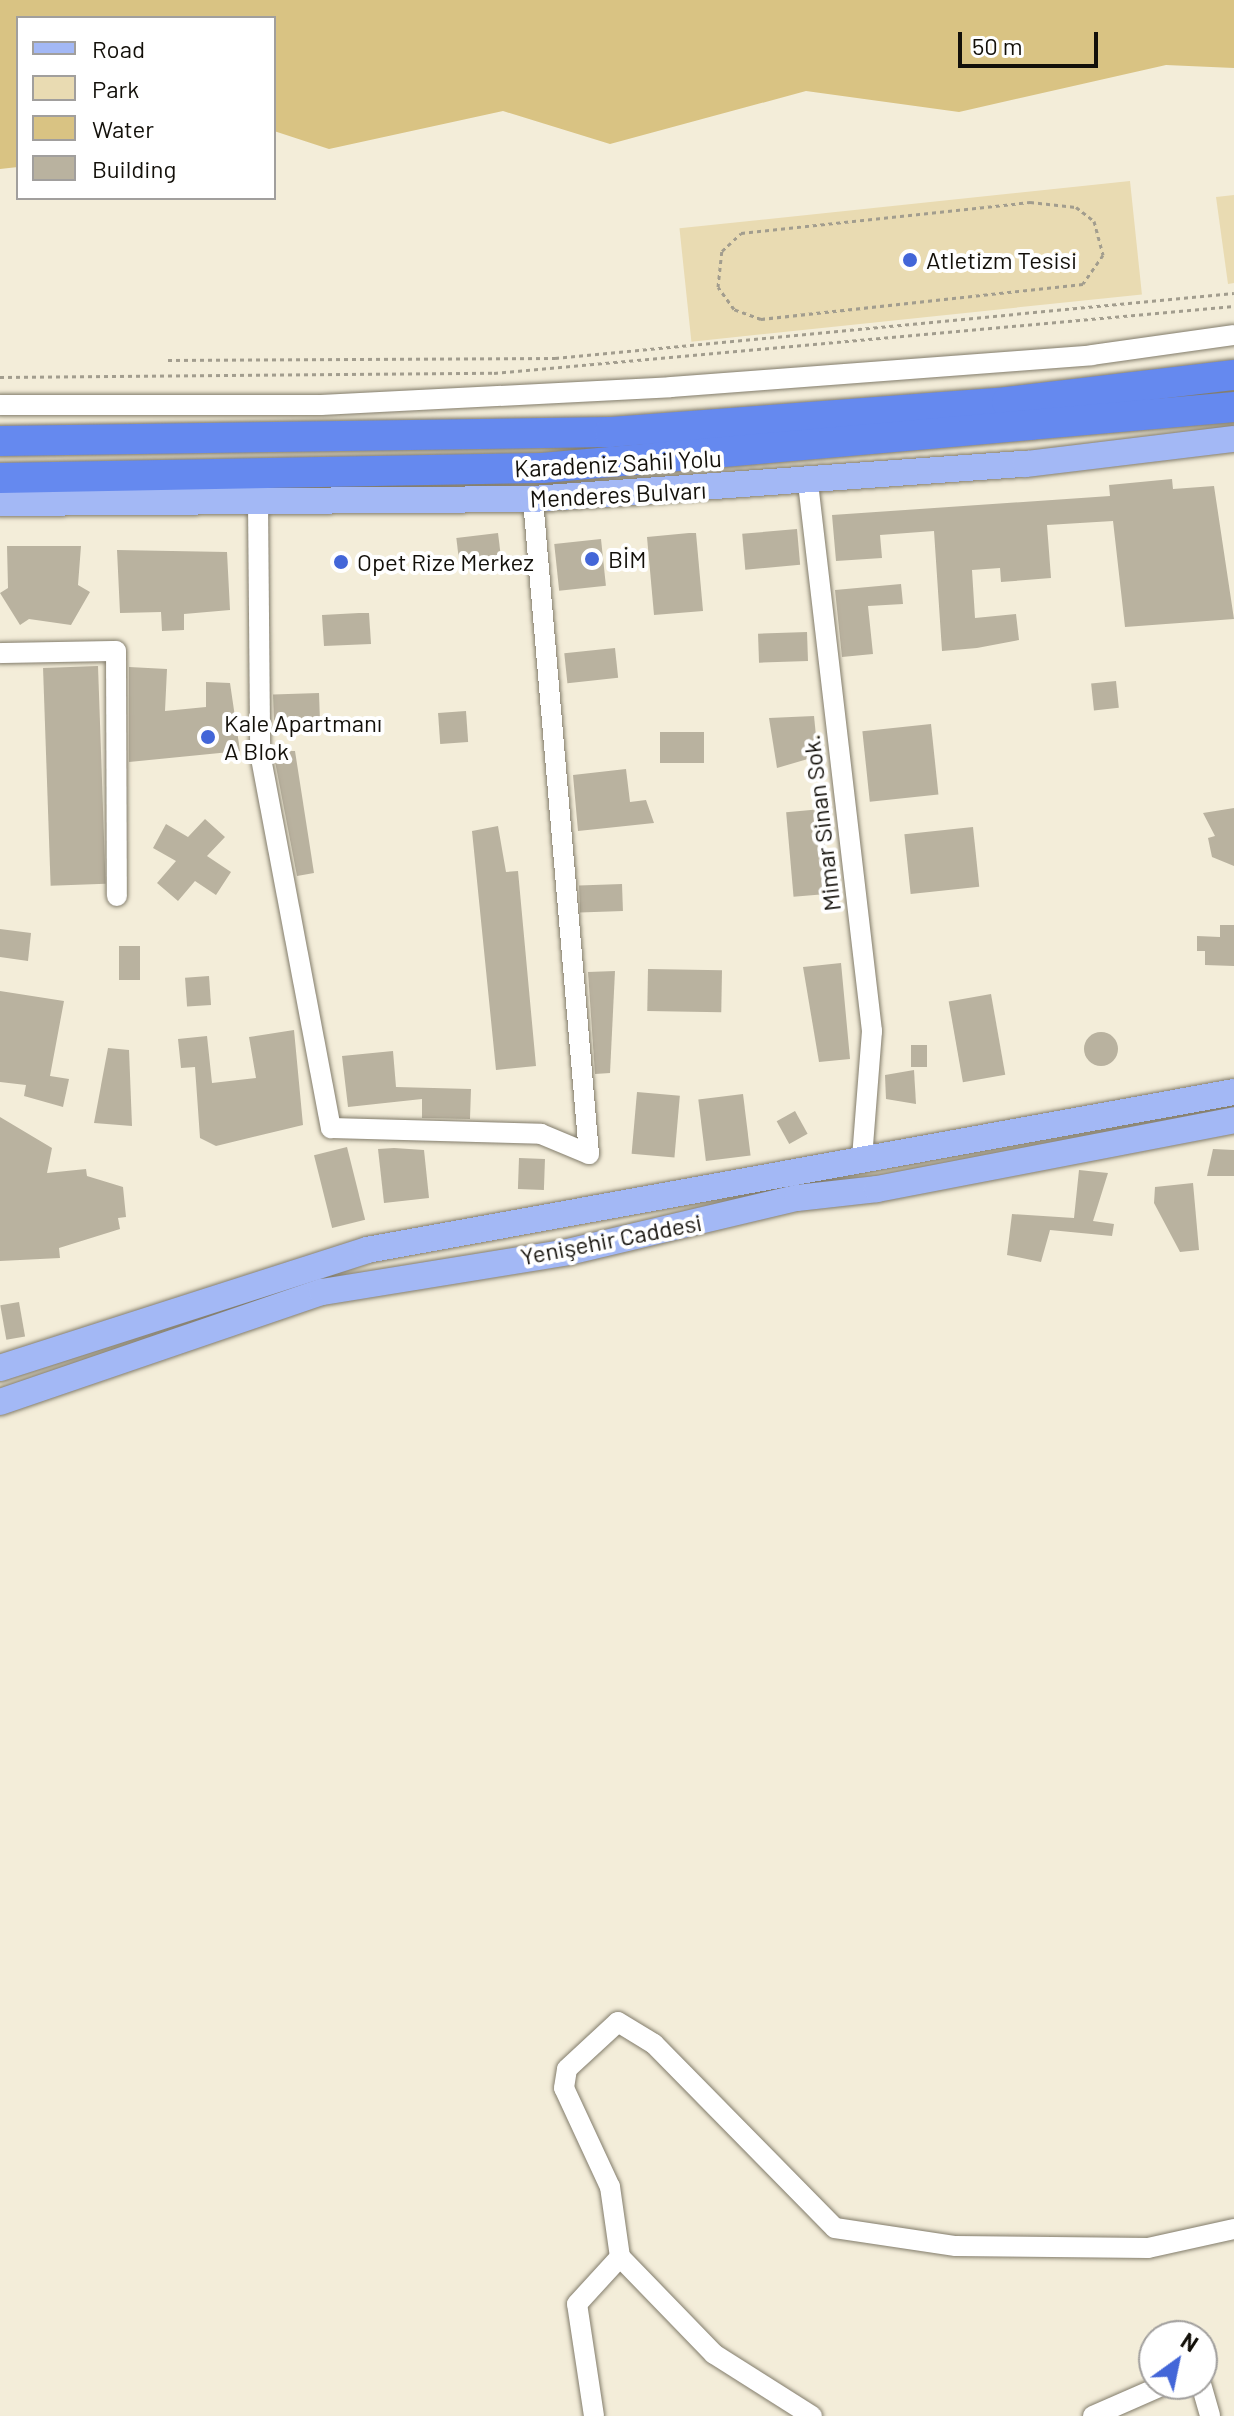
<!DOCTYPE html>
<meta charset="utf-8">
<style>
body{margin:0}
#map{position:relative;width:1234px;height:2416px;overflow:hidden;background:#f3edd9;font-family:Barlow,sans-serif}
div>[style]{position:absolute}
.green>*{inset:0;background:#e9dbb2;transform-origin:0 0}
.water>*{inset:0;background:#d9c383}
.building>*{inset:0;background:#b9b29f;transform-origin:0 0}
.round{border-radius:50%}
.path>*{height:3px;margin-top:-1.5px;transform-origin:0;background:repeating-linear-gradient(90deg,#a29d8e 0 4px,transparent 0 8px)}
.roads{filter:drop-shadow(0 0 2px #827c6b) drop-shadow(0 0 2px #827c6b)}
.minor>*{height:20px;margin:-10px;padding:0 10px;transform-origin:10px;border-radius:10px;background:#fff}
.major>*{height:26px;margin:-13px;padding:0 13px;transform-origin:13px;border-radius:13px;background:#a3b8f5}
.highway>*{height:30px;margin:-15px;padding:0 15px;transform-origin:15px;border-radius:15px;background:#6589ef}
.dots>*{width:22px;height:22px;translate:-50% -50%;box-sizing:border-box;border:4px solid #fff;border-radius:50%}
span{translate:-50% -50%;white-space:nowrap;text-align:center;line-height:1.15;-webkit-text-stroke:8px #fff;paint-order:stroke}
.poi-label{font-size:24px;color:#13100a}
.left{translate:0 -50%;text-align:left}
.street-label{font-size:24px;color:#13100a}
.legend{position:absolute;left:16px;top:16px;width:260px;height:184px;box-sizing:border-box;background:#fff;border:2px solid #a19f9d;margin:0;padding:10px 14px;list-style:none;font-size:24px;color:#13100a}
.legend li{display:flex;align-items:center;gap:16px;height:40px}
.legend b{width:40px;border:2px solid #a19f9d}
.north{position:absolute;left:1138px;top:2320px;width:80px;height:80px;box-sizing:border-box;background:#fff;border:2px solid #a19f9d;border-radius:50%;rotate:33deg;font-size:22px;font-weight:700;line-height:32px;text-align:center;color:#13100a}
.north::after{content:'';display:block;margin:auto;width:28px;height:36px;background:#4366d8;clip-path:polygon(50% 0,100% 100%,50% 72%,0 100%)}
.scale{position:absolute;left:958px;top:32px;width:140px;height:36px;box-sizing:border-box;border:4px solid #13100a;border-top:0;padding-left:10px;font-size:24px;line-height:28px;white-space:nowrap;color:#13100a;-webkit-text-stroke:6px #fff;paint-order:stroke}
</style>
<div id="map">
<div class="green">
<div style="left:1130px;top:181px;width:114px;height:453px;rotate:84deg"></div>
<div style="clip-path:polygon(1234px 195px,1234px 283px,1228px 284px,1216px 197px)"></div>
</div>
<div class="water">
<div style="clip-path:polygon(0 0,1234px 0,1234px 68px,1166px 65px,959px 112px,806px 91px,610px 144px,503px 111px,329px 149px,274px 131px,274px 18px,18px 18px,18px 167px,0 169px)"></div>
</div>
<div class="building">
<div style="clip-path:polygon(1172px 479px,1173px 489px,1214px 486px,1234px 619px,1125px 627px,1113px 521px,1047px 525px,1051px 578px,1001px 582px,1000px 568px,972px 570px,975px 618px,1016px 614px,1019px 640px,977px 648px,942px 651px,934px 531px,880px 535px,882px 558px,836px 561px,832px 515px,1110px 496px,1109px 485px)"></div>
<div style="left:797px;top:529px;width:36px;height:55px;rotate:85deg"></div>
<div style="left:498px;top:533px;width:32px;height:42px;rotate:83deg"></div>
<div style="clip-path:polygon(689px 533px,696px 533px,703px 611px,654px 615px,647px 537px)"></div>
<div style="left:601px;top:539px;width:47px;height:47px;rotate:84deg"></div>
<div style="clip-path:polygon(7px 546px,81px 546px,78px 585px,90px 592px,71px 625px,29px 619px,20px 625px,0 593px,8px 588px)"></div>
<div style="clip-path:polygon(117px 550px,227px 552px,230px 610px,184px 614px,184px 630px,162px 631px,161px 612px,120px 613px)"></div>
<div style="clip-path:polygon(901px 584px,903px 604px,868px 606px,873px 654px,842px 657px,835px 590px)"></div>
<div style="clip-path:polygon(359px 613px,369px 613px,371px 644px,324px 646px,322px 615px)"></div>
<div style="left:807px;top:632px;width:29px;height:49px;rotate:88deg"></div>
<div style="left:615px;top:648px;width:30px;height:51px;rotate:84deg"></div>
<div style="left:98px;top:666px;width:218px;height:55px;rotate:88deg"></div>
<div style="clip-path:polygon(129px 667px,167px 669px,165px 711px,206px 707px,206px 682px,230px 683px,240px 751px,129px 762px)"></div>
<div style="left:1116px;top:681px;width:27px;height:25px;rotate:84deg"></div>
<div style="left:319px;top:693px;width:26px;height:46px;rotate:88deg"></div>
<div style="left:466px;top:711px;width:31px;height:28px;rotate:86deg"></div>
<div style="clip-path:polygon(814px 716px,818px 756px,777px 768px,769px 718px)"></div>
<div style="left:931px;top:724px;width:71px;height:69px;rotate:84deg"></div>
<div style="left:660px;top:732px;width:44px;height:31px"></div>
<div style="clip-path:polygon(273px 751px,295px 751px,314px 873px,297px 876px)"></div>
<div style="clip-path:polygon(626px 769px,630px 802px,646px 800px,654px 823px,578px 831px,573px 775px)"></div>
<div style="clip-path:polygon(1234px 808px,1234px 866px,1212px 857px,1208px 838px,1215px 836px,1203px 813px)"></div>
<div style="left:822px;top:809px;width:85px;height:36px;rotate:85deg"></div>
<div style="clip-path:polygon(205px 819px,225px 837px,207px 856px,231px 872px,216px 895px,195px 881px,178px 901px,157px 883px,176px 861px,153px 848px,166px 824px,188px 837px)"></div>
<div style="clip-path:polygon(498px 826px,506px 872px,518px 871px,536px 1066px,496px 1070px,472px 831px)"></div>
<div style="left:973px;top:827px;width:60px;height:69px;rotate:84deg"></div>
<div style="left:622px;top:884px;width:27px;height:43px;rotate:88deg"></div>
<div style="clip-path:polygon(1220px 925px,1234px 925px,1234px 966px,1205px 965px,1205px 951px,1197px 951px,1197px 936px,1220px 937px)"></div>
<div style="clip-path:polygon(0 929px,31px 933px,28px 961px,0 957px)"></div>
<div style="left:119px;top:946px;width:21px;height:34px"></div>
<div style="clip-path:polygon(841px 963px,850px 1059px,819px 1062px,803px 967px)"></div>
<div style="left:648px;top:969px;width:74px;height:42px;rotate:1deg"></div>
<div style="clip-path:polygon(615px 971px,610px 1073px,595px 1074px,588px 972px)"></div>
<div style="left:209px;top:976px;width:29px;height:24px;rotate:86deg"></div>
<div style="clip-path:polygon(0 991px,64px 1001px,50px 1076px,69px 1079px,63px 1107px,24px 1096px,26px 1085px,0 1082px)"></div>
<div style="left:991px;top:994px;width:82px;height:43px;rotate:80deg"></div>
<div style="clip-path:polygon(294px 1030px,303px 1125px,216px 1146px,200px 1138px,195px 1067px,181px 1068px,178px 1039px,207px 1036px,212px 1083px,256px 1078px,249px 1037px)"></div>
<div class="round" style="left:1084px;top:1032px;width:34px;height:34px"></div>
<div style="left:911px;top:1045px;width:16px;height:22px"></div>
<div style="clip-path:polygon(108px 1048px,129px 1050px,132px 1126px,94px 1123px)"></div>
<div style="clip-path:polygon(393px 1051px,396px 1087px,471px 1089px,470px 1119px,422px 1118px,422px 1099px,348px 1107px,342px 1056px)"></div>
<div style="clip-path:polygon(914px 1070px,916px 1104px,886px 1099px,885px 1075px)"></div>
<div style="left:637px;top:1092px;width:43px;height:62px;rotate:5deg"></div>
<div style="left:743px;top:1094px;width:62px;height:45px;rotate:83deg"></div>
<div style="left:795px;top:1111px;width:26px;height:21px;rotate:61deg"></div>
<div style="clip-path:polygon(0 1117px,52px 1148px,47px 1173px,86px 1169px,87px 1176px,123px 1187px,126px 1217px,118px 1218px,120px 1229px,59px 1248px,60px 1258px,0 1261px)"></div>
<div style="left:347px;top:1147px;width:75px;height:34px;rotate:76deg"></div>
<div style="clip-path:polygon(394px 1148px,424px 1150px,429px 1198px,384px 1203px,378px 1149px)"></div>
<div style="clip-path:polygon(1213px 1149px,1234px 1150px,1234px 1176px,1207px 1176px)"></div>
<div style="left:519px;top:1158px;width:26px;height:31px;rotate:2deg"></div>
<div style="clip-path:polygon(1079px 1170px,1108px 1173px,1093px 1221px,1114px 1224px,1112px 1236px,1050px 1230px,1041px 1262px,1007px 1255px,1012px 1214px,1074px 1218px)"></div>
<div style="clip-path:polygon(1193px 1183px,1199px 1250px,1180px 1252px,1154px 1203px,1155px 1187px)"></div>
<div style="left:19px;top:1302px;width:35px;height:19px;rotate:80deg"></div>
</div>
<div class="path">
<div style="left:1030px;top:202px;width:46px;rotate:6.2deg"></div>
<div style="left:1076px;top:207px;width:23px;rotate:38deg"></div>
<div style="left:1094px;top:221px;width:35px;rotate:75deg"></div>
<div style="left:1103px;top:255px;width:35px;rotate:125deg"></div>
<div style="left:1083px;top:284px;width:324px;rotate:173.8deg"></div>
<div style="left:761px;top:319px;width:29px;rotate:-160deg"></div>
<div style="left:734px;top:309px;width:27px;rotate:-126deg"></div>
<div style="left:718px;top:287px;width:36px;rotate:-84deg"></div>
<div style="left:722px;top:251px;width:26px;rotate:-43deg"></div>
<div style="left:741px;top:233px;width:291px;rotate:-6.1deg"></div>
<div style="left:168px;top:360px;width:387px;rotate:-0.3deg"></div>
<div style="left:555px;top:358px;width:682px;rotate:-5.47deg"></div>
<div style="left:0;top:377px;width:494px;rotate:-0.5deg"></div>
<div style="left:494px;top:373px;width:743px;rotate:-5.17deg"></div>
</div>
<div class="roads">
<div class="minor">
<div style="left:0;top:405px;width:321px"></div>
<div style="left:321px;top:405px;width:350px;rotate:-2.9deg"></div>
<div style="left:671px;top:387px;width:422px;rotate:-4.3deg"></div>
<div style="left:1092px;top:355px;width:143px;rotate:-8deg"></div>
<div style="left:808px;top:483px;width:552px;rotate:83.34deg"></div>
<div style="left:872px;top:1031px;width:127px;rotate:94.5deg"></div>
<div style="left:258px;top:501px;width:252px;rotate:89.5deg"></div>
<div style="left:260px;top:753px;width:382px;rotate:79.3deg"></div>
<div style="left:331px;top:1128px;width:210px;rotate:1.6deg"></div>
<div style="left:541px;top:1134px;width:52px;rotate:22.6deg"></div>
<div style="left:589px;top:1154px;width:657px;rotate:-94.89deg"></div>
<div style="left:0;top:653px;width:116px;rotate:-1deg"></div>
<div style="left:116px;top:651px;width:245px;rotate:89.8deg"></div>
<div style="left:1201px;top:2384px;width:33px;rotate:74deg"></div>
<div style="left:594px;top:2416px;width:113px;rotate:-98.6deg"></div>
<div style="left:577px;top:2304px;width:64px;rotate:-47.5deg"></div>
<div style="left:812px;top:2416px;width:116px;rotate:-147.7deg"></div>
<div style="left:714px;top:2354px;width:135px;rotate:-134.1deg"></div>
<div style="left:620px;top:2257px;width:71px;rotate:-98.1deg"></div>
<div style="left:610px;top:2187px;width:109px;rotate:-114.9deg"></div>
<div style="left:564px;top:2088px;width:19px;rotate:-81deg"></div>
<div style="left:567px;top:2069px;width:69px;rotate:-42.7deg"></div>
<div style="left:618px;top:2022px;width:42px;rotate:31.4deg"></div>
<div style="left:654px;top:2044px;width:258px;rotate:45.5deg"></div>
<div style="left:835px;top:2228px;width:122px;rotate:8.5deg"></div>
<div style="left:956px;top:2246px;width:192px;rotate:0.6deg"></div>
<div style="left:1148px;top:2248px;width:88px;rotate:-12.5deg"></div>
<div style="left:1093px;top:2416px;width:80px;rotate:-23.7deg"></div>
</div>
<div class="major">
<div style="left:0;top:503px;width:533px;rotate:-0.43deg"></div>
<div style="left:533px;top:499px;width:494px;rotate:-4.1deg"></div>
<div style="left:1026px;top:464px;width:209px;rotate:-6.9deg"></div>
<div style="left:0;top:1368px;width:386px;rotate:-17.8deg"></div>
<div style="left:367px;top:1250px;width:881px;rotate:-10.33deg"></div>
<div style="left:0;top:1402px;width:340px;rotate:-18.9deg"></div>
<div style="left:322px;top:1292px;width:249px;rotate:-9.2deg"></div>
<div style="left:568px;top:1252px;width:235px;rotate:-13.3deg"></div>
<div style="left:797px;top:1198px;width:81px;rotate:-6.4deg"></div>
<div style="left:877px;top:1189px;width:364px;rotate:-10.9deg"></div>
</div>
<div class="highway">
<div style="left:0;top:441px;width:610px;rotate:-0.85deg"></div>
<div style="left:610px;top:432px;width:398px;rotate:-4.3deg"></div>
<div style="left:1007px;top:402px;width:229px;rotate:-6.8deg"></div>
<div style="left:0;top:478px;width:542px;rotate:-1.06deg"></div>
<div style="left:542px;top:468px;width:695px;rotate:-5.04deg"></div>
</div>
</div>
<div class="dots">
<div style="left:910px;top:260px;background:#4366d8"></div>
<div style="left:592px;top:559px;background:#4366d8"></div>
<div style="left:341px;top:562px;background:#4366d8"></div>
<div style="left:208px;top:737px;background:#4366d8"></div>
</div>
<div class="poi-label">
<span class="left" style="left:926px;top:260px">Atletizm Tesisi</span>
<span class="left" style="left:608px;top:559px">BİM</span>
<span class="left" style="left:357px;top:562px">Opet Rize Merkez</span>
<span class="left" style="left:224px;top:737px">Kale Apartmanı<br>A Blok</span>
</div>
<div class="street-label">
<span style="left:618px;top:463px;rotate:-3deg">Karadeniz Sahil Yolu</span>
<span style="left:618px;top:494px;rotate:-3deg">Menderes Bulvarı</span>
<span style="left:821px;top:823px;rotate:-97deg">Mimar Sinan Sok.</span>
<span style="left:611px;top:1239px;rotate:-11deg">Yenişehir Caddesi</span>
</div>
<ul class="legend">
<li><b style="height:10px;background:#a3b8f5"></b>Road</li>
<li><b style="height:22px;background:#e9dbb2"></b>Park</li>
<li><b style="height:22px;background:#d9c383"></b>Water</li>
<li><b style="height:22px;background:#b9b29f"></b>Building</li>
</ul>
<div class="north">N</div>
<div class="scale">50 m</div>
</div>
